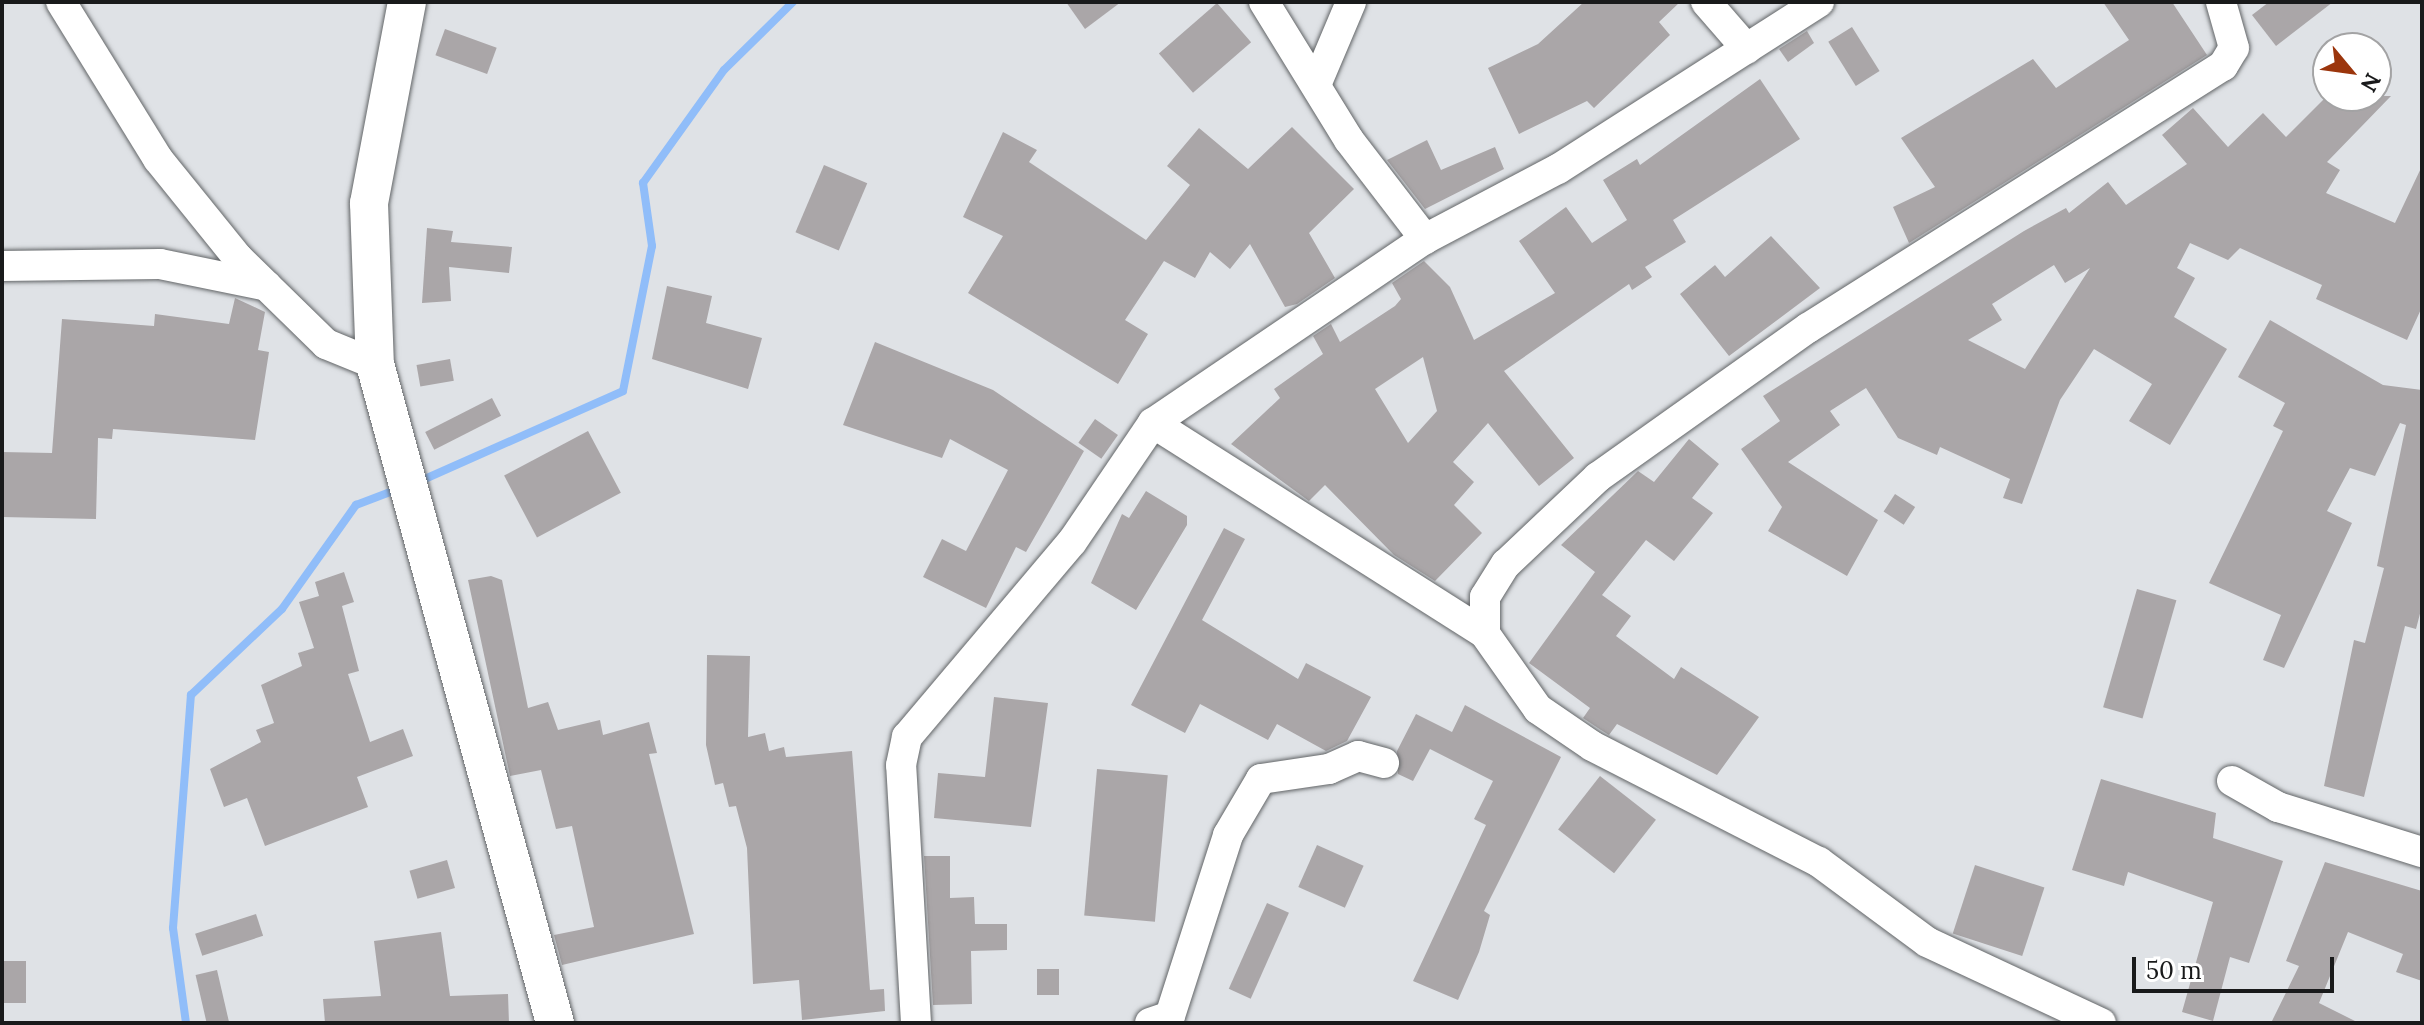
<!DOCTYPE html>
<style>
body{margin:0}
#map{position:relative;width:2424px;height:1025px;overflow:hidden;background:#dfe2e6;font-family:Lora,serif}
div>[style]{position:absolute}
.stream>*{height:8px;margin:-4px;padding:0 4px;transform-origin:4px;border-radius:4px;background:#90bdf9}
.building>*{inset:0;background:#aaa6a8;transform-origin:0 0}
.roads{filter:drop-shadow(0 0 2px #626567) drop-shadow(0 0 2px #626567)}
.minor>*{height:30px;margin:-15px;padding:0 15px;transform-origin:15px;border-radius:15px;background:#fff}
.major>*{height:38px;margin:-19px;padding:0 19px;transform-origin:19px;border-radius:19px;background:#fff}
span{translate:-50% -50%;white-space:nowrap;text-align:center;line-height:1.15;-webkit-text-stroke:8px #fff;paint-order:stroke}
.frame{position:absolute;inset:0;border:4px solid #191a1b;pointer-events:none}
.north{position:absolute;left:2312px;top:32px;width:80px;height:80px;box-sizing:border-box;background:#fff;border:2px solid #a3a3a4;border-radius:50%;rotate:119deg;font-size:22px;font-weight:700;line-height:32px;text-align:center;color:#191a1b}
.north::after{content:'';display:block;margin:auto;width:28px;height:36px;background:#9b350c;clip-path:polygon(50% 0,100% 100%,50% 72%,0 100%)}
.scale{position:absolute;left:2132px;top:957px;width:202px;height:36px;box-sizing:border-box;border:4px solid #191a1b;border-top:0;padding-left:10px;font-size:24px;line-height:28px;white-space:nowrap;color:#191a1b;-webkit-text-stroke:6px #fff;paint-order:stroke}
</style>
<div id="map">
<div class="stream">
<div style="left:418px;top:482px;width:224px;rotate:-23.9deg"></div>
<div style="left:623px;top:391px;width:148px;rotate:-78.7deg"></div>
<div style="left:652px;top:246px;width:64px;rotate:-98.1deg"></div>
<div style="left:643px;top:183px;width:139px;rotate:-54.4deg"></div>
<div style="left:724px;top:70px;width:97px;rotate:-44.6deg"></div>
<div style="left:186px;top:1023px;width:96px;rotate:-97.8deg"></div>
<div style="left:173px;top:928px;width:234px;rotate:-85.6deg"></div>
<div style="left:191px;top:695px;width:125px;rotate:-43.4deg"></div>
<div style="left:282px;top:609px;width:128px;rotate:-54.6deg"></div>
<div style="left:356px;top:505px;width:45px;rotate:-20.9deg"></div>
</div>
<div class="building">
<div style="clip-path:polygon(1066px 2px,1121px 2px,1085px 29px)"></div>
<div style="clip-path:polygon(1584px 2px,1680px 2px,1659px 22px,1670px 35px,1594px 108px,1587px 101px,1519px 134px,1488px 68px,1538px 44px)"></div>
<div style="clip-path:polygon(2103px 2px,2172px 2px,2207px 55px,1909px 243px,1893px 207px,1935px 187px,1901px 138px,2033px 59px,2056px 88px,2129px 40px)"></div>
<div style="clip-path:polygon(2269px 2px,2333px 2px,2276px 46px,2252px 15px)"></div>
<div style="left:1217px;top:3px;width:52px;height:77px;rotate:49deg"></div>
<div style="left:1852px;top:27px;width:52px;height:28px;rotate:58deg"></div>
<div style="left:445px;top:29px;width:55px;height:28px;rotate:20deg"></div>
<div style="clip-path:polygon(1807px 31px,1814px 43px,1788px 62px,1779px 49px)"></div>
<div style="clip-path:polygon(evenodd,1760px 79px,1800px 139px,1673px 220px,1686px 242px,1645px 267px,1652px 277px,1632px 290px,1629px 284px,1504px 371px,1574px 458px,1539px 486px,1488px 423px,1453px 462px,1474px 482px,1454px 505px,1482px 533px,1435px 581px,1394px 555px,1325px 485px,1309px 501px,1231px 444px,1280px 398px,1274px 389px,1323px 354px,1313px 336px,1331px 324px,1340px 342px,1395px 306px,1401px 299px,1392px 283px,1424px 261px,1450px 287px,1474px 340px,1555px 293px,1519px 241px,1566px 207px,1592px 243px,1627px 220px,1603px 180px,1637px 159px,1640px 165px,1760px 79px,1423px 357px,1437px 411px,1408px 443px,1375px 389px,1423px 357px)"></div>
<div style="clip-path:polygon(evenodd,2327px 96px,2391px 96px,2327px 162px,2340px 170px,2326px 193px,2395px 223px,2422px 166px,2422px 307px,2407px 340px,2316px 299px,2322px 285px,2240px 248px,2228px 260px,2190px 243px,2177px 268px,2195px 278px,2174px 317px,2227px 349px,2170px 445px,2129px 421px,2152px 384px,2094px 349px,2060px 400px,2022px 504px,2003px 498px,2010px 479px,1940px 447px,1937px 455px,1898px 438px,1866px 388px,1830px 411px,1840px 425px,1788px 462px,1878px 520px,1847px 576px,1768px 531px,1782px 507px,1741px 449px,1780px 421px,1763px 396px,2024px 231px,2066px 208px,2069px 213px,2108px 182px,2126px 205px,2187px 164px,2162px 135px,2193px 108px,2228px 147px,2263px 113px,2286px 137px,2327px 96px,2054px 265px,2065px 283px,2090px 268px,2025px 369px,1968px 340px,2002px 320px,1992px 304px,2054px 265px)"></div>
<div style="clip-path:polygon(1292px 127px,1354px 189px,1309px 233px,1335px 278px,1297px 304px,1285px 307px,1250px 244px,1230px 269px,1210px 252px,1195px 278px,1164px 261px,1125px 320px,1148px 334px,1118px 384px,968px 293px,1003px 236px,963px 217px,1003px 132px,1037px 150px,1029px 162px,1146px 240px,1190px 185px,1167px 166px,1199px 128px,1248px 169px)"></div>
<div style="clip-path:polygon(1427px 140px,1441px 170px,1495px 147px,1504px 169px,1425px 209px,1387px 160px)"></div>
<div style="left:824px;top:165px;width:47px;height:73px;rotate:23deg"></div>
<div style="clip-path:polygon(427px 228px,453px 231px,451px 242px,512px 247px,509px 273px,449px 267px,451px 301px,422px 303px)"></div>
<div style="clip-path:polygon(1771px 236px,1820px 288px,1729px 356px,1680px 294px,1715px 265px,1725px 277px)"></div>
<div style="clip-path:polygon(667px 286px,712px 296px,706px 323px,762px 338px,748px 389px,652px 359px)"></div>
<div style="clip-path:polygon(235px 298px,265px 312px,258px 350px,269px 352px,255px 440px,113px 429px,112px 439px,98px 438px,96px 519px,2px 517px,2px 452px,52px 453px,62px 319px,154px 326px,155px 314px,229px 324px)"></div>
<div style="clip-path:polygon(2270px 320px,2383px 385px,2422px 390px,2422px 606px,2416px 629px,2405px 626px,2364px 797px,2324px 786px,2354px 640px,2365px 643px,2384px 568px,2377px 566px,2406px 425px,2400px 423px,2375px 476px,2350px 468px,2327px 511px,2352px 523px,2284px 668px,2263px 660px,2281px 615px,2209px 583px,2283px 431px,2273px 426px,2285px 403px,2238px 377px)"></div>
<div style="clip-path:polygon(875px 342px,993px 390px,1084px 451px,1026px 552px,1016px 547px,986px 608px,923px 577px,942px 539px,966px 551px,1008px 470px,950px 439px,942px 458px,843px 425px)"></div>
<div style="left:450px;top:359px;width:22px;height:34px;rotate:80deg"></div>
<div style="left:492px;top:398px;width:20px;height:75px;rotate:63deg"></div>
<div style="left:1095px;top:419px;width:28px;height:29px;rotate:35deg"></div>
<div style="left:588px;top:431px;width:70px;height:95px;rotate:62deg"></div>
<div style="clip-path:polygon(1689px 439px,1719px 464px,1692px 498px,1713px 513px,1674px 561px,1646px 540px,1602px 595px,1631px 616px,1616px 636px,1674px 679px,1681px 667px,1759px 717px,1717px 775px,1617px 724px,1609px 735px,1601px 730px,1583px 718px,1590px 708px,1529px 663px,1595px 572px,1561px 545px,1638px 471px,1654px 482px)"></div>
<div style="clip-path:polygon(1146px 491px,1187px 516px,1187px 525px,1136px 610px,1091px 583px,1122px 514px,1129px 518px)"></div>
<div style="left:1895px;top:494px;width:24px;height:21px;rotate:33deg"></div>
<div style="clip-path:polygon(1224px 528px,1245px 539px,1202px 620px,1298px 679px,1306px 663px,1371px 697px,1347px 741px,1326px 751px,1277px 724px,1268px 740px,1200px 704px,1185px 733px,1131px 705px)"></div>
<div style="clip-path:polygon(344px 572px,354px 602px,342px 606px,359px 671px,348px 674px,370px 742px,403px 729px,413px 756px,357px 777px,368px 807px,265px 846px,247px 798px,224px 807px,210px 769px,261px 742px,256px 730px,274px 723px,261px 685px,302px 666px,298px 653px,314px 648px,299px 602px,319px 596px,315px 582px)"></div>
<div style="clip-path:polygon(491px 576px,502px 580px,528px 708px,548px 702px,558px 730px,600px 720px,603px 735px,649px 722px,657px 753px,649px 754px,694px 934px,562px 965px,554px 935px,594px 927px,572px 826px,556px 829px,541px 770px,510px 776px,468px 580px)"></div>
<div style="left:2137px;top:589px;width:41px;height:123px;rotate:16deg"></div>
<div style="clip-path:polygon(707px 655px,750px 656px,748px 737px,765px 733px,769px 751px,784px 747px,786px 757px,852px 751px,870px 990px,884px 989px,885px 1011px,802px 1020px,799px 980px,753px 984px,747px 848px,736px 806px,729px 807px,723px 783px,715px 785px,706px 745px)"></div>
<div style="clip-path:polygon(994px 697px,1048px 703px,1031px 827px,934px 818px,938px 773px,985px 777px)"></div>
<div style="clip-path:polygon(1465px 705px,1561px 757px,1484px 911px,1490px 915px,1479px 952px,1458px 1000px,1413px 981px,1486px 825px,1474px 819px,1493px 781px,1430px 749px,1413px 781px,1398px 774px,1397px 751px,1416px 714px,1452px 732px)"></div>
<div style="left:1097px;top:769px;width:71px;height:147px;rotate:5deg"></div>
<div style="left:1600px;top:776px;width:71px;height:68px;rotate:38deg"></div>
<div style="clip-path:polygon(2101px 779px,2216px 813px,2213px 838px,2283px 861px,2249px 963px,2230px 957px,2213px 1021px,2182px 1012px,2213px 902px,2128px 872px,2124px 886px,2072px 870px)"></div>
<div style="left:1317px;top:845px;width:51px;height:46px;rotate:24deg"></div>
<div style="clip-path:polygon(924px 856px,950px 856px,950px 898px,974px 897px,975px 924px,1007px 924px,1007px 950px,971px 951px,972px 1004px,933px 1005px)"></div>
<div style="left:447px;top:860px;width:29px;height:39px;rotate:74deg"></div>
<div style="clip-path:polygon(2325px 862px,2422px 891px,2422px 981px,2396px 972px,2403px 954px,2348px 932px,2319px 1003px,2359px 1023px,2271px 1023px,2299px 966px,2286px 961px)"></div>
<div style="left:1975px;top:865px;width:73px;height:72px;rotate:18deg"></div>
<div style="left:1267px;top:903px;width:24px;height:94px;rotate:24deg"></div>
<div style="left:256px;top:914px;width:23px;height:64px;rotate:72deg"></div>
<div style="clip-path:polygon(441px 932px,450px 996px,508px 994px,509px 1023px,325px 1023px,323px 999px,381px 996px,374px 941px)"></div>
<div style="left:2px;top:961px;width:24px;height:42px"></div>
<div style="left:1059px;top:969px;width:26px;height:22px;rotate:90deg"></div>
<div style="left:217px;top:970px;width:54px;height:22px;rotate:77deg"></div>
</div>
<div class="roads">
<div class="minor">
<div style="left:61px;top:2px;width:185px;rotate:58.3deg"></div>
<div style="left:158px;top:159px;width:127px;rotate:51.1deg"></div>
<div style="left:238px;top:258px;width:123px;rotate:44.3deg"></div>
<div style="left:326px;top:344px;width:53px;rotate:22.2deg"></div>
<div style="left:1264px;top:2px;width:162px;rotate:58.4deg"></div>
<div style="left:1349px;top:140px;width:125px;rotate:52.5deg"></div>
<div style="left:1706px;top:2px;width:62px;rotate:48.9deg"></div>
<div style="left:1316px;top:85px;width:90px;rotate:-67.1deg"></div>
<div style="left:2px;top:266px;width:158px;rotate:-0.7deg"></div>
<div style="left:160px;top:264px;width:109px;rotate:11.6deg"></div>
<div style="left:1153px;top:423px;width:393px;rotate:32.4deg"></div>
<div style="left:1485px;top:634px;width:92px;rotate:54.8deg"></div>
<div style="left:1538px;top:709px;width:65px;rotate:34.4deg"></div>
<div style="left:1592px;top:746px;width:255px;rotate:27.1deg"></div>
<div style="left:1819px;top:862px;width:134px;rotate:36.5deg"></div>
<div style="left:1927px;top:942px;width:192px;rotate:25deg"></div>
<div style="left:1485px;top:634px;width:37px;rotate:-90deg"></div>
<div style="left:1485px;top:597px;width:39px;rotate:-58deg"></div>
<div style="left:1506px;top:564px;width:127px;rotate:-43.4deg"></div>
<div style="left:1598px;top:477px;width:257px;rotate:-35.4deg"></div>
<div style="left:1808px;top:328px;width:491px;rotate:-32.3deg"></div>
<div style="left:2223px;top:66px;width:21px;rotate:-59deg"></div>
<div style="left:2234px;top:48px;width:48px;rotate:-105.8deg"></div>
<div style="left:2232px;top:781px;width:53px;rotate:29.5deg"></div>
<div style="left:2278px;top:807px;width:151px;rotate:17.4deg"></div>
<div style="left:916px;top:1023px;width:258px;rotate:-93.3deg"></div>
<div style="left:901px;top:765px;width:29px;rotate:-78deg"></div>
<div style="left:907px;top:737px;width:255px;rotate:-49.8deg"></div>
<div style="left:1072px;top:542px;width:144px;rotate:-55.8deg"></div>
<div style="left:1153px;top:423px;width:328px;rotate:-34.1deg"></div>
<div style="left:1425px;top:239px;width:150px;rotate:-27.8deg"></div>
<div style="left:1558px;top:169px;width:310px;rotate:-32.6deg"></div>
<div style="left:1150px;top:1023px;width:21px;rotate:-19deg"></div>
<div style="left:1170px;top:1016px;width:190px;rotate:-72.2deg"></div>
<div style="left:1228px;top:835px;width:65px;rotate:-59.5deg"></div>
<div style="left:1261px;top:779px;width:69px;rotate:-8.4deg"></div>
<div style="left:1329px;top:769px;width:32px;rotate:-24deg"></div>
<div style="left:1358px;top:756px;width:27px;rotate:15deg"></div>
</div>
<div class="major">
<div style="left:407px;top:2px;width:205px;rotate:100.7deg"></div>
<div style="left:369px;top:203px;width:161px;rotate:87.9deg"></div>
<div style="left:375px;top:364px;width:683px;rotate:74.72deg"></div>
</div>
</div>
<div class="frame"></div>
<div class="north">N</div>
<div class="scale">50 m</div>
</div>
